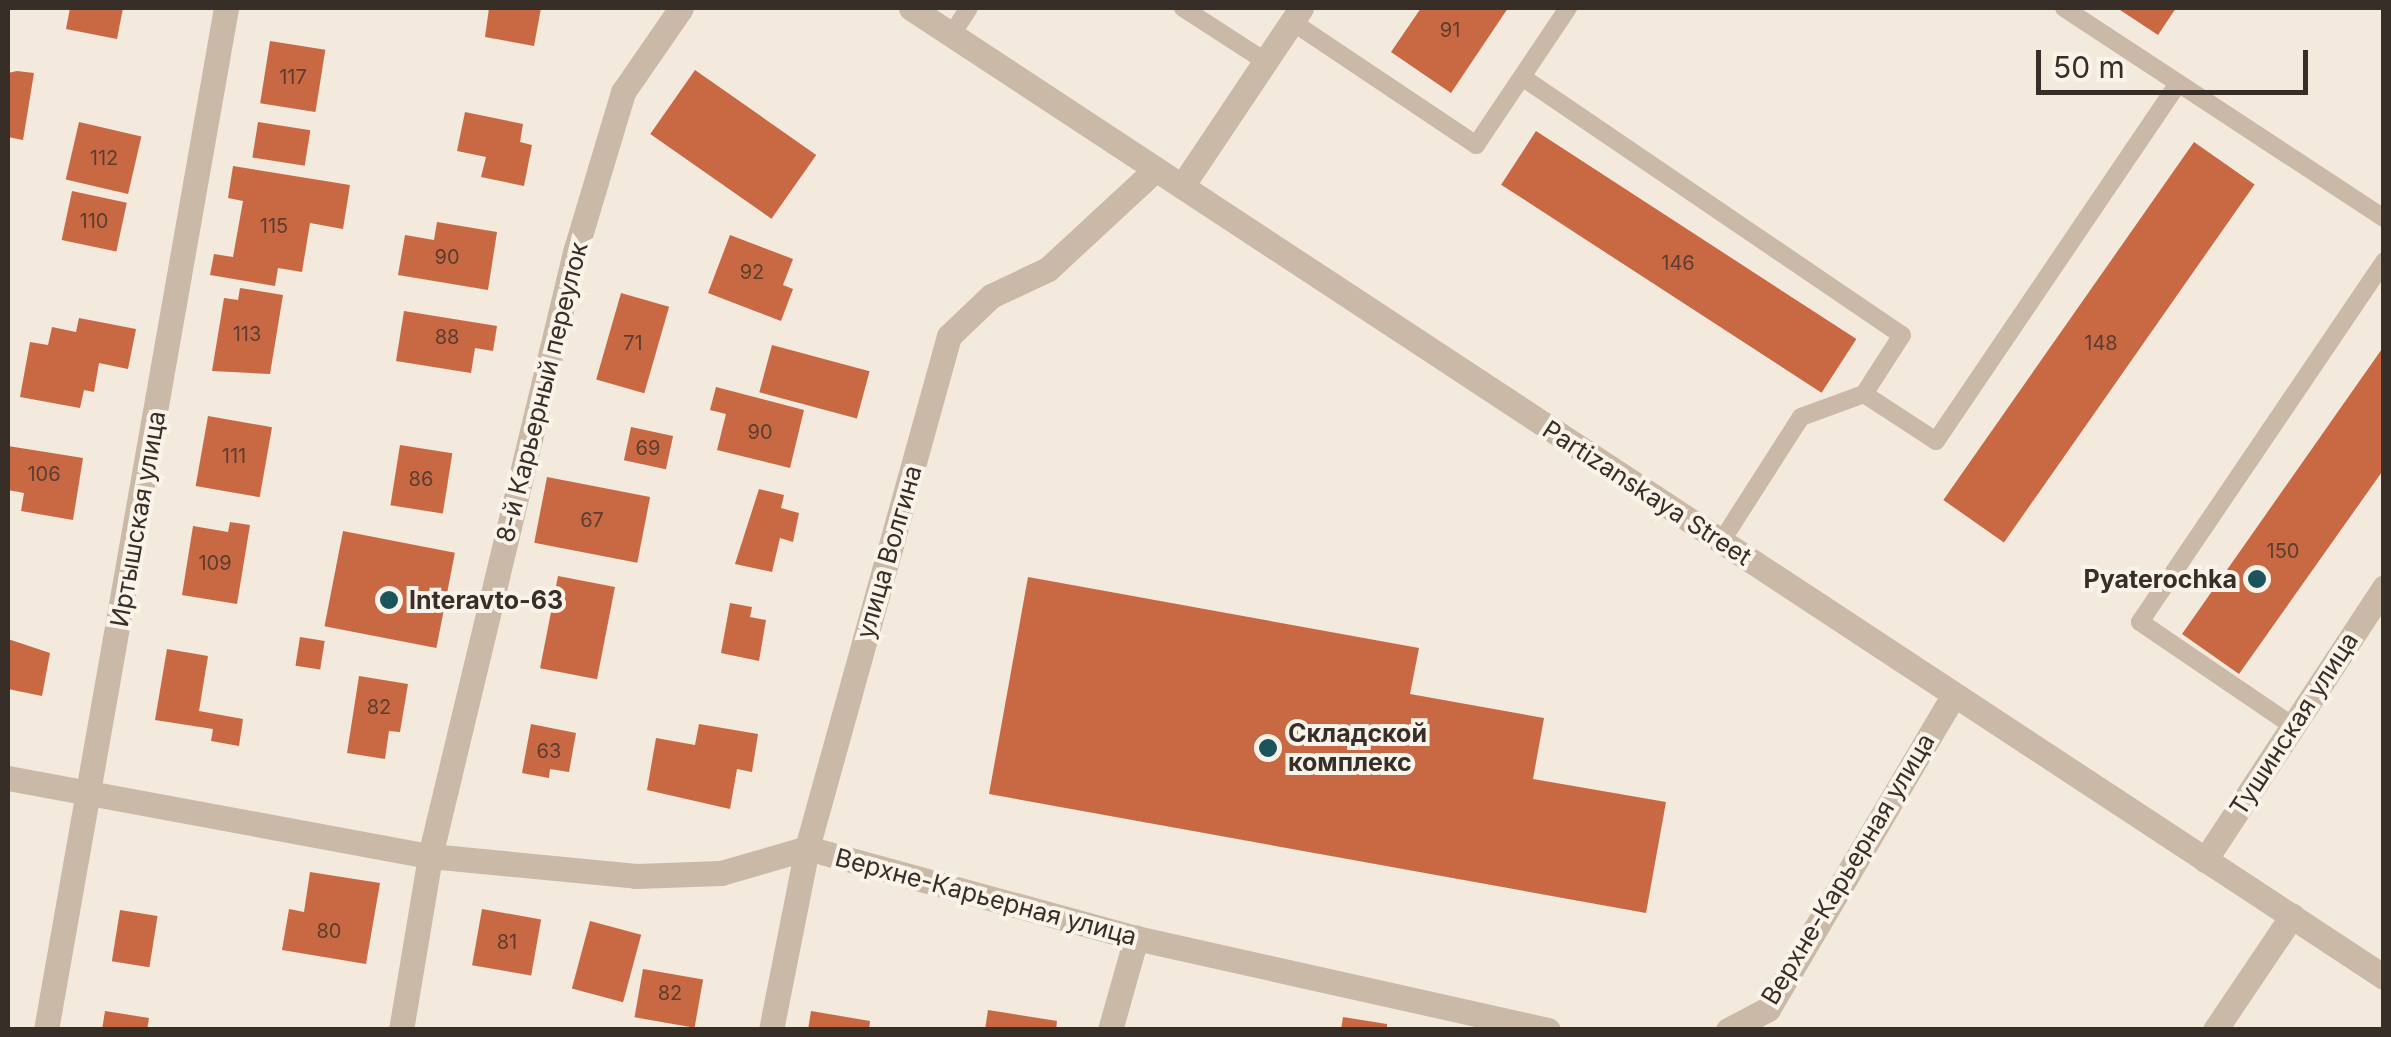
<!DOCTYPE html>
<meta charset="utf-8">
<style>
body{margin:0}
#map{position:relative;width:2391px;height:1037px;overflow:hidden;background:#f3e9dc;font-family:Inter,sans-serif}
div>[style]{position:absolute}
.building>*{inset:0;background:#c96944;transform-origin:0 0}
.service>*{height:18px;margin:-9px;padding:0 9px;transform-origin:9px;border-radius:9px;background:#cbb9a8}
.minor>*{height:25px;margin:-12.5px;padding:0 12.5px;transform-origin:12.5px;border-radius:12.5px;background:#cbb9a8}
.tertiary>*{height:25px;margin:-12.5px;padding:0 12.5px;transform-origin:12.5px;border-radius:12.5px;background:#cbb9a8}
.dots>*{width:28px;height:28px;translate:-50% -50%;box-sizing:border-box;border:5px solid #faf3e9;border-radius:50%}
span{translate:-50% -50%;white-space:nowrap;text-align:center;line-height:1.15;-webkit-text-stroke:8px #faf3e9;paint-order:stroke}
.number-label{font-size:20px;color:#5c3d2f}
.number-label span{-webkit-text-stroke-width:0}
.street-label{font-size:25px;color:#382e28}
.poi-label{font-size:25px;color:#382e28;font-weight:700}
.right{translate:-100% -50%;text-align:right}
.left{translate:0 -50%;text-align:left}
.frame{position:absolute;inset:0;border:10px solid #382e28;pointer-events:none}
.scale{position:absolute;left:2036px;top:50px;width:272px;height:45px;box-sizing:border-box;border:5px solid #382e28;border-top:0;padding-left:12px;font-size:30px;line-height:35px;white-space:nowrap;color:#382e28;-webkit-text-stroke:8px #faf3e9;paint-order:stroke}
</style>
<div id="map">
<div class="building">
<div style="clip-path:polygon(70px 8px,123px 8px,117px 39px,66px 29px)"></div>
<div style="clip-path:polygon(489px 8px,541px 8px,534px 46px,485px 37px)"></div>
<div style="clip-path:polygon(1421px 8px,1508px 8px,1451px 93px,1391px 52px)"></div>
<div style="clip-path:polygon(2117px 8px,2176px 8px,2158px 35px)"></div>
<div style="left:270px;top:41px;width:56px;height:63px;rotate:9deg"></div>
<div style="left:695px;top:70px;width:148px;height:78px;rotate:35deg"></div>
<div style="clip-path:polygon(17px 71px,34px 73px,23px 140px,8px 137px,8px 73px)"></div>
<div style="clip-path:polygon(465px 112px,523px 124px,520px 142px,532px 145px,524px 186px,481px 177px,486px 157px,457px 151px)"></div>
<div style="left:79px;top:122px;width:64px;height:59px;rotate:13deg"></div>
<div style="left:258px;top:122px;width:53px;height:36px;rotate:9deg"></div>
<div style="left:1536px;top:131px;width:382px;height:64px;rotate:33deg"></div>
<div style="left:2194px;top:142px;width:74px;height:437px;rotate:35deg"></div>
<div style="clip-path:polygon(233px 166px,350px 185px,343px 229px,310px 223px,302px 272px,278px 268px,275px 286px,210px 275px,214px 254px,233px 257px,243px 201px,228px 198px)"></div>
<div style="left:72px;top:191px;width:56px;height:50px;rotate:12deg"></div>
<div style="clip-path:polygon(437px 222px,497px 232px,488px 290px,398px 275px,405px 235px,434px 240px)"></div>
<div style="clip-path:polygon(730px 235px,793px 259px,783px 285px,793px 289px,781px 321px,708px 293px)"></div>
<div style="clip-path:polygon(240px 288px,283px 295px,270px 374px,212px 371px,224px 298px,238px 300px)"></div>
<div style="left:621px;top:293px;width:50px;height:90px;rotate:16deg"></div>
<div style="clip-path:polygon(404px 311px,497px 326px,493px 351px,475px 348px,471px 373px,396px 361px)"></div>
<div style="clip-path:polygon(79px 318px,136px 329px,128px 369px,99px 363px,94px 392px,84px 390px,80px 408px,20px 397px,30px 342px,48px 345px,52px 327px,76px 332px)"></div>
<div style="left:772px;top:345px;width:101px;height:49px;rotate:15deg"></div>
<div style="clip-path:polygon(2384px 346px,2384px 469px,2239px 674px,2182px 634px)"></div>
<div style="clip-path:polygon(716px 387px,804px 410px,790px 468px,717px 450px,726px 414px,710px 410px)"></div>
<div style="left:208px;top:416px;width:65px;height:71px;rotate:10deg"></div>
<div style="left:631px;top:427px;width:43px;height:34px;rotate:12deg"></div>
<div style="left:400px;top:445px;width:53px;height:61px;rotate:9deg"></div>
<div style="clip-path:polygon(8px 446px,83px 458px,73px 520px,21px 511px,24px 493px,8px 490px)"></div>
<div style="left:547px;top:477px;width:105px;height:67px;rotate:11deg"></div>
<div style="clip-path:polygon(759px 489px,784px 495px,781px 508px,799px 513px,793px 542px,780px 538px,772px 572px,735px 564px)"></div>
<div style="clip-path:polygon(230px 522px,250px 525px,237px 604px,182px 595px,193px 526px,228px 532px)"></div>
<div style="left:343px;top:531px;width:114px;height:97px;rotate:11deg"></div>
<div style="left:558px;top:576px;width:58px;height:94px;rotate:11deg"></div>
<div style="clip-path:polygon(1028px 577px,1419px 648px,1410px 694px,1544px 718px,1533px 779px,1666px 802px,1646px 913px,989px 794px)"></div>
<div style="clip-path:polygon(730px 603px,752px 607px,750px 617px,766px 620px,759px 661px,721px 653px)"></div>
<div style="left:300px;top:637px;width:25px;height:29px;rotate:9deg"></div>
<div style="clip-path:polygon(8px 639px,50px 653px,42px 696px,8px 689px)"></div>
<div style="clip-path:polygon(167px 649px,208px 656px,199px 711px,243px 719px,239px 746px,211px 741px,213px 729px,155px 720px)"></div>
<div style="clip-path:polygon(359px 676px,408px 684px,400px 732px,389px 731px,385px 759px,347px 753px)"></div>
<div style="clip-path:polygon(531px 724px,576px 733px,569px 772px,550px 769px,549px 778px,522px 773px)"></div>
<div style="clip-path:polygon(699px 724px,758px 734px,752px 772px,737px 769px,730px 809px,647px 790px,656px 738px,695px 745px)"></div>
<div style="clip-path:polygon(310px 872px,380px 883px,366px 964px,282px 950px,289px 909px,304px 912px)"></div>
<div style="left:482px;top:909px;width:60px;height:57px;rotate:10deg"></div>
<div style="left:120px;top:910px;width:38px;height:52px;rotate:9deg"></div>
<div style="left:590px;top:921px;width:53px;height:70px;rotate:15deg"></div>
<div style="left:643px;top:969px;width:61px;height:49px;rotate:10deg"></div>
<div style="clip-path:polygon(988px 1010px,1057px 1021px,1056px 1030px,985px 1030px)"></div>
<div style="clip-path:polygon(105px 1011px,149px 1018px,147px 1030px,102px 1030px)"></div>
<div style="clip-path:polygon(811px 1011px,870px 1021px,869px 1030px,808px 1030px)"></div>
<div style="clip-path:polygon(1343px 1017px,1387px 1024px,1387px 1030px,1341px 1030px)"></div>
</div>
<div class="service">
<div style="left:1183px;top:8px;width:98px;rotate:32.9deg"></div>
<div style="left:2064px;top:8px;width:383px;rotate:33.3deg"></div>
<div style="left:1291px;top:21px;width:223px;rotate:33.8deg"></div>
<div style="left:1476px;top:145px;width:165px;rotate:-56.1deg"></div>
<div style="left:952px;top:34px;width:31px;rotate:-57deg"></div>
<div style="left:1522px;top:77px;width:459px;rotate:34.2deg"></div>
<div style="left:1902px;top:335px;width:70px;rotate:122.8deg"></div>
<div style="left:1864px;top:394px;width:86px;rotate:33.1deg"></div>
<div style="left:1936px;top:441px;width:431px;rotate:-55.9deg"></div>
<div style="left:1721px;top:542px;width:148px;rotate:-57.4deg"></div>
<div style="left:1801px;top:417px;width:67px;rotate:-20.1deg"></div>
<div style="left:2293px;top:726px;width:185px;rotate:-145.8deg"></div>
<div style="left:2140px;top:622px;width:436px;rotate:-55.9deg"></div>
</div>
<div class="minor">
<div style="left:8px;top:778px;width:429px;rotate:10.5deg"></div>
<div style="left:430px;top:856px;width:207px;rotate:5.5deg"></div>
<div style="left:636px;top:876px;width:85px;rotate:-2deg"></div>
<div style="left:721px;top:873px;width:90px;rotate:-16.2deg"></div>
<div style="left:807px;top:848px;width:341px;rotate:15.3deg"></div>
<div style="left:1136px;top:938px;width:422px;rotate:12.6deg"></div>
<div style="left:2205px;top:860px;width:326px;rotate:-56.7deg"></div>
<div style="left:46px;top:1030px;width:1038px;rotate:-80.01deg"></div>
<div style="left:401px;top:1030px;width:176px;rotate:-80.5deg"></div>
<div style="left:430px;top:856px;width:621px;rotate:-76.5deg"></div>
<div style="left:575px;top:252px;width:167px;rotate:-73.3deg"></div>
<div style="left:623px;top:92px;width:102px;rotate:-55.4deg"></div>
<div style="left:771px;top:1030px;width:186px;rotate:-78.8deg"></div>
<div style="left:807px;top:848px;width:531px;rotate:-74.5deg"></div>
<div style="left:949px;top:336px;width:58px;rotate:-43.6deg"></div>
<div style="left:991px;top:296px;width:63px;rotate:-25.3deg"></div>
<div style="left:1048px;top:269px;width:147px;rotate:-42.8deg"></div>
<div style="left:1110px;top:1030px;width:96px;rotate:-74.2deg"></div>
<div style="left:1728px;top:1030px;width:45px;rotate:-27.7deg"></div>
<div style="left:1768px;top:1009px;width:365px;rotate:-59.4deg"></div>
<div style="left:2215px;top:1030px;width:138px;rotate:-56deg"></div>
</div>
<div class="tertiary">
<div style="left:911px;top:8px;width:1763px;rotate:33.34deg"></div>
<div style="left:1182px;top:186px;width:214px;rotate:-56.2deg"></div>
</div>
<div class="dots">
<div style="left:2257px;top:579px;background:#1c545b"></div>
<div style="left:389px;top:600px;background:#1c545b"></div>
<div style="left:1268px;top:748px;background:#1c545b"></div>
</div>
<div class="number-label">
<span style="left:1450px;top:30px">91</span>
<span style="left:293px;top:77px">117</span>
<span style="left:104px;top:158px">112</span>
<span style="left:94px;top:221px">110</span>
<span style="left:274px;top:226px">115</span>
<span style="left:447px;top:257px">90</span>
<span style="left:1678px;top:263px">146</span>
<span style="left:752px;top:272px">92</span>
<span style="left:247px;top:334px">113</span>
<span style="left:447px;top:337px">88</span>
<span style="left:633px;top:343px">71</span>
<span style="left:2101px;top:343px">148</span>
<span style="left:760px;top:432px">90</span>
<span style="left:648px;top:448px">69</span>
<span style="left:234px;top:456px">111</span>
<span style="left:44px;top:474px">106</span>
<span style="left:421px;top:479px">86</span>
<span style="left:592px;top:520px">67</span>
<span style="left:2283px;top:551px">150</span>
<span style="left:215px;top:563px">109</span>
<span style="left:379px;top:707px">82</span>
<span style="left:549px;top:751px">63</span>
<span style="left:329px;top:931px">80</span>
<span style="left:507px;top:942px">81</span>
<span style="left:670px;top:993px">82</span>
</div>
<div class="street-label">
<span style="left:542px;top:392px;rotate:-76deg">8-й Карьерный переулок</span>
<span style="left:1647px;top:493px;rotate:33deg">Partizanskaya Street</span>
<span style="left:138px;top:519px;rotate:-80deg">Иртышская улица</span>
<span style="left:889px;top:552px;rotate:-74deg">улица Волгина</span>
<span style="left:2294px;top:724px;rotate:-57deg">Тушинская улица</span>
<span style="left:1848px;top:869px;rotate:-59deg">Верхне-Карьерная улица</span>
<span style="left:986px;top:897px;rotate:15deg">Верхне-Карьерная улица</span>
</div>
<div class="poi-label">
<span class="right" style="left:2237px;top:579px">Pyaterochka</span>
<span class="left" style="left:409px;top:600px">Interavto-63</span>
<span class="left" style="left:1288px;top:748px">Складской<br>комплекс</span>
</div>
<div class="frame"></div>
<div class="scale">50 m</div>
</div>
